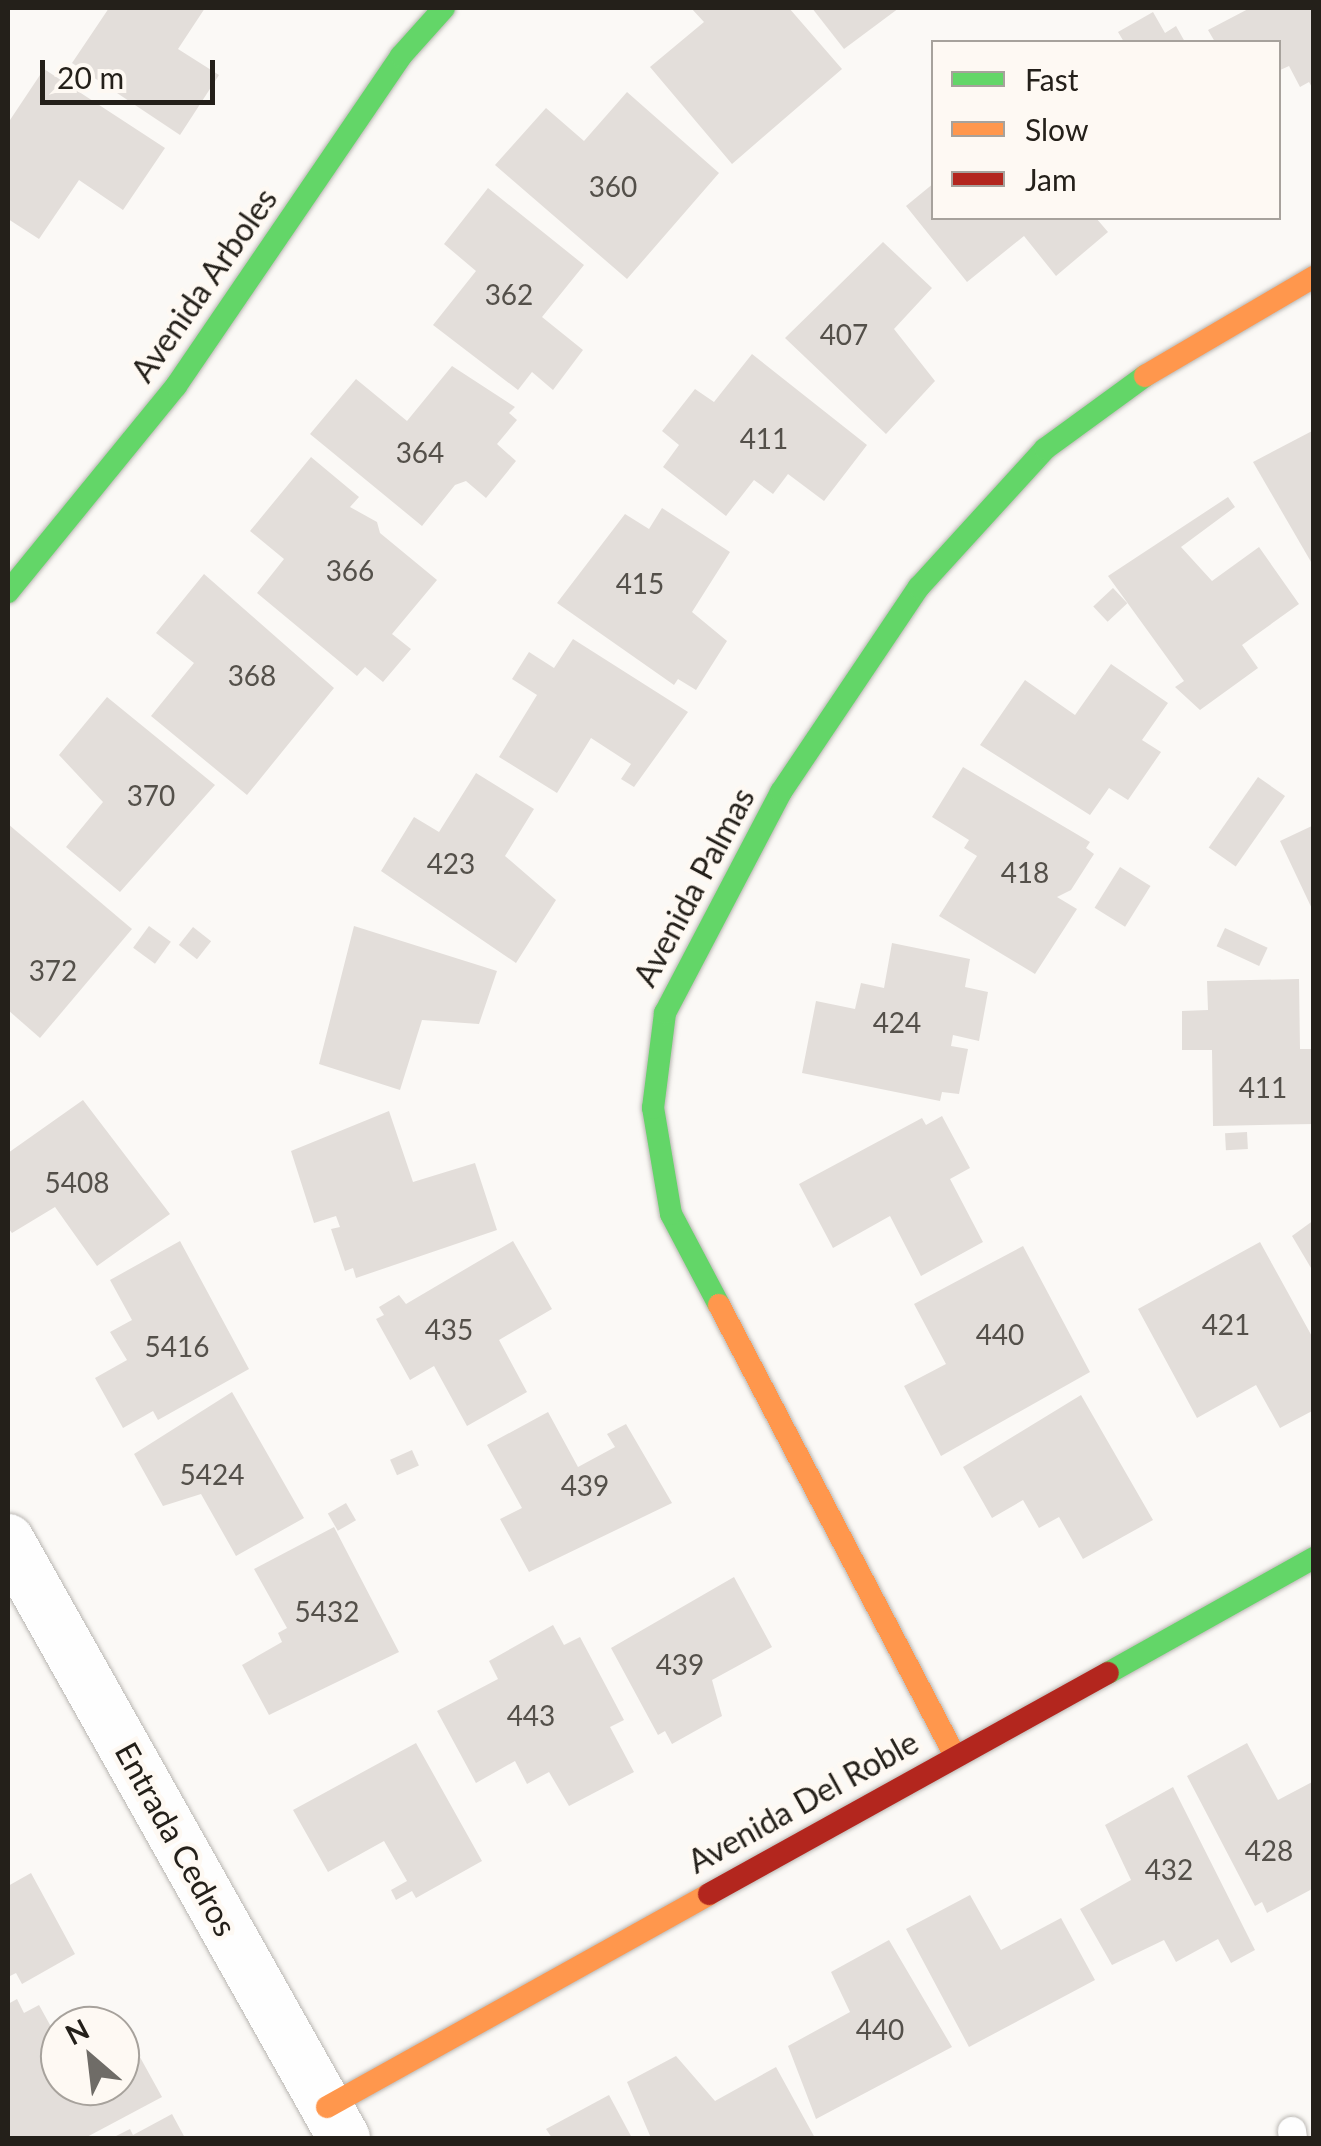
<!DOCTYPE html>
<style>
body{margin:0}
#map{position:relative;width:1321px;height:2146px;overflow:hidden;background:#fbf9f6;font-family:Lato,sans-serif}
div>[style]{position:absolute}
.building>*{inset:0;background:#e3deda;transform-origin:0 0}
.roads{filter:drop-shadow(0 0 2px #b9b6b2) drop-shadow(0 0 2px #b9b6b2)}
.lane>*{height:28px;margin:-14px;padding:0 14px;transform-origin:14px;border-radius:14px;background:#fefefe}
.street>*{height:52px;margin:-26px;padding:0 26px;transform-origin:26px;border-radius:26px;background:#fefefe}
.fast>*{height:22px;margin:-11px;padding:0 11px;transform-origin:11px;border-radius:11px;background:#63d668}
.slow>*{height:22px;margin:-11px;padding:0 11px;transform-origin:11px;border-radius:11px;background:#ff974d}
.jam>*{height:22px;margin:-11px;padding:0 11px;transform-origin:11px;border-radius:11px;background:#b3261e}
span{translate:-50% -50%;white-space:nowrap;text-align:center;line-height:1.15;-webkit-text-stroke:9px #fef9f3;paint-order:stroke}
.number-label{font-size:28px;color:#54504a}
.number-label span{-webkit-text-stroke-width:0}
.street-label{font-size:32px;color:#24201a}
.frame{position:absolute;inset:0;border:10px solid #24201a;pointer-events:none}
.legend{position:absolute;left:931px;top:40px;width:350px;height:180px;box-sizing:border-box;background:#fef9f3;border:2px solid #a7a29c;margin:0;padding:12px 18px;list-style:none;font-size:30px;color:#24201a}
.legend li{display:flex;align-items:center;gap:20px;height:50px}
.legend b{width:50px;border:2px solid #a7a29c}
.north{position:absolute;left:40px;top:2006px;width:100px;height:100px;box-sizing:border-box;background:#fef9f3;border:2px solid #a7a29c;border-radius:50%;rotate:332deg;font-size:28px;font-weight:700;line-height:40px;text-align:center;color:#24201a}
.north::after{content:'';display:block;margin:auto;width:35px;height:45px;background:#6f6c67;clip-path:polygon(50% 0,100% 100%,50% 72%,0 100%)}
.scale{position:absolute;left:40px;top:60px;width:175px;height:45px;box-sizing:border-box;border:5px solid #24201a;border-top:0;padding-left:12px;font-size:30px;line-height:35px;white-space:nowrap;color:#24201a;-webkit-text-stroke:8px #fef9f3;paint-order:stroke}
</style>
<div id="map">
<div class="building">
<div style="clip-path:polygon(109px 8px,205px 8px,178px 49px,219px 75px,180px 135px,72px 63px)"></div>
<div style="clip-path:polygon(691px 8px,789px 8px,842px 69px,732px 164px,650px 67px,704px 22px)"></div>
<div style="clip-path:polygon(812px 8px,899px 8px,844px 49px)"></div>
<div style="clip-path:polygon(1250px 8px,1314px 8px,1314px 91px,1309px 82px,1300px 87px,1289px 66px,1278px 71px,1278px 42px,1215px 42px,1208px 30px)"></div>
<div style="clip-path:polygon(1153px 12px,1165px 33px,1176px 26px,1185px 42px,1124px 42px,1118px 32px)"></div>
<div style="clip-path:polygon(44px 69px,165px 148px,123px 210px,79px 180px,39px 239px,8px 219px,8px 123px)"></div>
<div style="clip-path:polygon(627px 92px,719px 173px,627px 279px,495px 165px,546px 108px,584px 141px)"></div>
<div style="clip-path:polygon(934px 183px,934px 218px,1096px 218px,1108px 232px,1056px 276px,1024px 236px,967px 282px,906px 206px)"></div>
<div style="clip-path:polygon(488px 188px,584px 265px,542px 317px,583px 350px,553px 390px,532px 372px,518px 390px,433px 325px,476px 271px,444px 244px)"></div>
<div style="clip-path:polygon(883px 242px,932px 288px,894px 329px,935px 381px,886px 434px,785px 338px)"></div>
<div style="clip-path:polygon(752px 354px,867px 445px,824px 501px,788px 474px,773px 494px,754px 480px,726px 516px,663px 467px,679px 445px,662px 431px,695px 389px,714px 402px)"></div>
<div style="clip-path:polygon(452px 366px,515px 407px,509px 413px,517px 420px,497px 444px,516px 461px,486px 498px,466px 481px,455px 485px,422px 526px,310px 434px,356px 379px,407px 421px)"></div>
<div style="clip-path:polygon(1314px 430px,1314px 567px,1253px 462px)"></div>
<div style="clip-path:polygon(311px 457px,359px 497px,350px 507px,377px 522px,380px 533px,437px 580px,392px 634px,411px 649px,383px 682px,365px 667px,357px 676px,257px 593px,284px 559px,250px 531px)"></div>
<div style="clip-path:polygon(1228px 497px,1235px 507px,1181px 547px,1212px 581px,1259px 547px,1299px 604px,1242px 645px,1258px 668px,1200px 710px,1175px 687px,1184px 681px,1108px 576px)"></div>
<div style="clip-path:polygon(662px 508px,730px 552px,692px 612px,727px 641px,696px 690px,678px 679px,674px 685px,557px 603px,625px 514px,649px 529px)"></div>
<div style="clip-path:polygon(204px 574px,334px 688px,247px 795px,151px 716px,194px 663px,156px 633px)"></div>
<div style="left:1113px;top:588px;width:21px;height:27px;rotate:47deg"></div>
<div style="clip-path:polygon(573px 639px,688px 712px,634px 787px,621px 779px,631px 764px,591px 738px,557px 793px,499px 757px,537px 695px,512px 679px,529px 652px,554px 668px)"></div>
<div style="clip-path:polygon(1111px 664px,1168px 703px,1142px 740px,1161px 752px,1128px 800px,1109px 788px,1090px 815px,980px 745px,1025px 680px,1075px 715px)"></div>
<div style="clip-path:polygon(107px 697px,215px 785px,120px 892px,66px 847px,103px 802px,59px 755px)"></div>
<div style="clip-path:polygon(963px 767px,1090px 842px,1086px 848px,1094px 854px,1071px 890px,1057px 897px,1077px 909px,1035px 974px,939px 916px,977px 856px,964px 848px,969px 840px,932px 817px)"></div>
<div style="clip-path:polygon(476px 773px,534px 809px,505px 856px,556px 900px,516px 963px,381px 871px,414px 817px,439px 832px)"></div>
<div style="left:1258px;top:777px;width:33px;height:86px;rotate:35deg"></div>
<div style="clip-path:polygon(8px 824px,132px 929px,40px 1038px,8px 1010px)"></div>
<div style="clip-path:polygon(1314px 825px,1314px 913px,1280px 841px)"></div>
<div style="left:1120px;top:867px;width:36px;height:48px;rotate:32deg"></div>
<div style="left:149px;top:926px;width:27px;height:27px;rotate:36deg"></div>
<div style="clip-path:polygon(354px 926px,497px 971px,479px 1024px,422px 1020px,400px 1090px,319px 1064px)"></div>
<div style="left:193px;top:927px;width:23px;height:23px;rotate:38deg"></div>
<div style="left:1225px;top:928px;width:47px;height:20px;rotate:25deg"></div>
<div style="clip-path:polygon(892px 943px,970px 959px,965px 987px,988px 992px,979px 1041px,953px 1035px,951px 1046px,968px 1049px,959px 1094px,942px 1092px,940px 1101px,802px 1073px,816px 1001px,855px 1009px,861px 983px,884px 988px)"></div>
<div style="clip-path:polygon(1299px 979px,1300px 1049px,1314px 1049px,1314px 1124px,1213px 1126px,1212px 1050px,1182px 1050px,1182px 1011px,1208px 1010px,1207px 981px)"></div>
<div style="clip-path:polygon(83px 1100px,170px 1214px,97px 1266px,55px 1207px,12px 1233px,8px 1228px,8px 1153px)"></div>
<div style="clip-path:polygon(389px 1111px,413px 1182px,475px 1163px,497px 1230px,356px 1278px,353px 1268px,345px 1271px,331px 1229px,340px 1227px,336px 1216px,314px 1223px,291px 1151px)"></div>
<div style="clip-path:polygon(942px 1116px,970px 1168px,950px 1179px,983px 1242px,921px 1276px,890px 1216px,833px 1248px,799px 1184px,922px 1118px,926px 1125px)"></div>
<div style="left:1247px;top:1132px;width:17px;height:22px;rotate:87deg"></div>
<div style="clip-path:polygon(1314px 1220px,1314px 1273px,1292px 1236px)"></div>
<div style="clip-path:polygon(180px 1241px,249px 1369px,158px 1420px,153px 1411px,123px 1428px,95px 1378px,127px 1360px,110px 1332px,132px 1320px,110px 1280px)"></div>
<div style="clip-path:polygon(513px 1241px,552px 1309px,499px 1340px,527px 1392px,467px 1426px,434px 1366px,410px 1380px,376px 1319px,384px 1315px,379px 1307px,399px 1295px,406px 1304px)"></div>
<div style="clip-path:polygon(1260px 1242px,1314px 1340px,1314px 1410px,1280px 1428px,1256px 1385px,1197px 1418px,1138px 1309px)"></div>
<div style="clip-path:polygon(1023px 1246px,1090px 1372px,941px 1456px,904px 1386px,946px 1364px,914px 1304px)"></div>
<div style="clip-path:polygon(232px 1392px,304px 1518px,236px 1556px,201px 1494px,163px 1506px,134px 1454px)"></div>
<div style="clip-path:polygon(1081px 1395px,1153px 1520px,1083px 1559px,1059px 1517px,1039px 1528px,1023px 1500px,992px 1518px,963px 1467px)"></div>
<div style="clip-path:polygon(548px 1412px,578px 1467px,615px 1447px,607px 1434px,626px 1424px,672px 1503px,529px 1572px,500px 1519px,522px 1508px,487px 1445px)"></div>
<div style="left:412px;top:1450px;width:17px;height:24px;rotate:66deg"></div>
<div style="left:346px;top:1503px;width:20px;height:21px;rotate:60deg"></div>
<div style="clip-path:polygon(334px 1527px,399px 1652px,269px 1715px,242px 1665px,282px 1642px,278px 1633px,287px 1628px,254px 1569px)"></div>
<div style="clip-path:polygon(734px 1577px,772px 1647px,712px 1680px,722px 1716px,672px 1744px,665px 1731px,658px 1735px,611px 1648px)"></div>
<div style="clip-path:polygon(553px 1625px,564px 1645px,580px 1637px,624px 1720px,610px 1727px,634px 1772px,569px 1806px,549px 1772px,527px 1784px,515px 1761px,476px 1783px,437px 1711px,498px 1679px,489px 1661px)"></div>
<div style="clip-path:polygon(416px 1743px,482px 1861px,416px 1898px,412px 1891px,396px 1900px,391px 1890px,407px 1881px,384px 1841px,328px 1872px,293px 1810px)"></div>
<div style="clip-path:polygon(1247px 1743px,1278px 1800px,1314px 1781px,1314px 1888px,1267px 1913px,1262px 1902px,1255px 1906px,1187px 1776px)"></div>
<div style="clip-path:polygon(1173px 1787px,1255px 1950px,1231px 1963px,1218px 1939px,1176px 1962px,1164px 1940px,1112px 1965px,1080px 1909px,1131px 1880px,1105px 1825px)"></div>
<div style="clip-path:polygon(31px 1873px,75px 1954px,22px 1984px,16px 1973px,8px 1977px,8px 1886px)"></div>
<div style="clip-path:polygon(970px 1895px,1001px 1950px,1061px 1918px,1095px 1980px,969px 2047px,906px 1929px)"></div>
<div style="clip-path:polygon(889px 1940px,952px 2047px,816px 2119px,788px 2046px,850px 2012px,831px 1972px)"></div>
<div style="clip-path:polygon(17px 1999px,24px 2013px,39px 2005px,60px 2043px,60px 2086px,120px 2086px,125px 2030px,162px 2097px,85px 2138px,8px 2138px,8px 2004px)"></div>
<div style="clip-path:polygon(676px 2056px,715px 2101px,776px 2067px,815px 2138px,651px 2138px,627px 2082px)"></div>
<div style="clip-path:polygon(609px 2095px,632px 2138px,552px 2138px,546px 2129px)"></div>
<div style="clip-path:polygon(172px 2114px,185px 2138px,112px 2138px,130px 2129px,133px 2135px)"></div>
</div>
<div class="roads">
<div class="lane">
<div style="left:1292px;top:2131px;width:7px;rotate:82deg"></div>
</div>
<div class="street">
<div style="left:8px;top:1540px;width:686px;rotate:60.67deg"></div>
</div>
<div class="fast">
<div style="left:8px;top:592px;width:266px;rotate:-50.8deg"></div>
<div style="left:176px;top:386px;width:399px;rotate:-55.7deg"></div>
<div style="left:401px;top:56px;width:64px;rotate:-48.1deg"></div>
<div style="left:719px;top:1305px;width:103px;rotate:-117.8deg"></div>
<div style="left:671px;top:1214px;width:108px;rotate:-99.6deg"></div>
<div style="left:653px;top:1108px;width:96px;rotate:-82.8deg"></div>
<div style="left:665px;top:1013px;width:250px;rotate:-62.3deg"></div>
<div style="left:781px;top:792px;width:247px;rotate:-56.1deg"></div>
<div style="left:919px;top:587px;width:187px;rotate:-47.6deg"></div>
<div style="left:1045px;top:449px;width:124px;rotate:-36.1deg"></div>
<div style="left:1108px;top:1673px;width:236px;rotate:-29.2deg"></div>
</div>
<div class="slow">
<div style="left:1145px;top:376px;width:196px;rotate:-30.4deg"></div>
<div style="left:719px;top:1305px;width:507px;rotate:62.37deg"></div>
<div style="left:327px;top:2107px;width:437px;rotate:-29.1deg"></div>
</div>
<div class="jam">
<div style="left:709px;top:1894px;width:456px;rotate:-29deg"></div>
</div>
</div>
<div class="number-label">
<span style="left:613px;top:186px">360</span>
<span style="left:509px;top:294px">362</span>
<span style="left:844px;top:334px">407</span>
<span style="left:764px;top:438px">411</span>
<span style="left:420px;top:452px">364</span>
<span style="left:350px;top:570px">366</span>
<span style="left:640px;top:583px">415</span>
<span style="left:252px;top:675px">368</span>
<span style="left:151px;top:795px">370</span>
<span style="left:451px;top:863px">423</span>
<span style="left:1025px;top:872px">418</span>
<span style="left:53px;top:970px">372</span>
<span style="left:897px;top:1022px">424</span>
<span style="left:1263px;top:1087px">411</span>
<span style="left:77px;top:1182px">5408</span>
<span style="left:1226px;top:1324px">421</span>
<span style="left:449px;top:1329px">435</span>
<span style="left:1000px;top:1334px">440</span>
<span style="left:177px;top:1346px">5416</span>
<span style="left:212px;top:1474px">5424</span>
<span style="left:585px;top:1485px">439</span>
<span style="left:327px;top:1611px">5432</span>
<span style="left:680px;top:1664px">439</span>
<span style="left:531px;top:1715px">443</span>
<span style="left:1269px;top:1850px">428</span>
<span style="left:1169px;top:1869px">432</span>
<span style="left:880px;top:2029px">440</span>
</div>
<div class="street-label">
<span style="left:204px;top:285px;rotate:-55deg">Avenida Arboles</span>
<span style="left:694px;top:887px;rotate:-62deg">Avenida Palmas</span>
<span style="left:803px;top:1802px;rotate:-29deg">Avenida Del Roble</span>
<span style="left:176px;top:1839px;rotate:61deg">Entrada Cedros</span>
</div>
<div class="frame"></div>
<ul class="legend">
<li><b style="height:12px;background:#63d668"></b>Fast</li>
<li><b style="height:12px;background:#ff974d"></b>Slow</li>
<li><b style="height:12px;background:#b3261e"></b>Jam</li>
</ul>
<div class="north">N</div>
<div class="scale">20 m</div>
</div>
